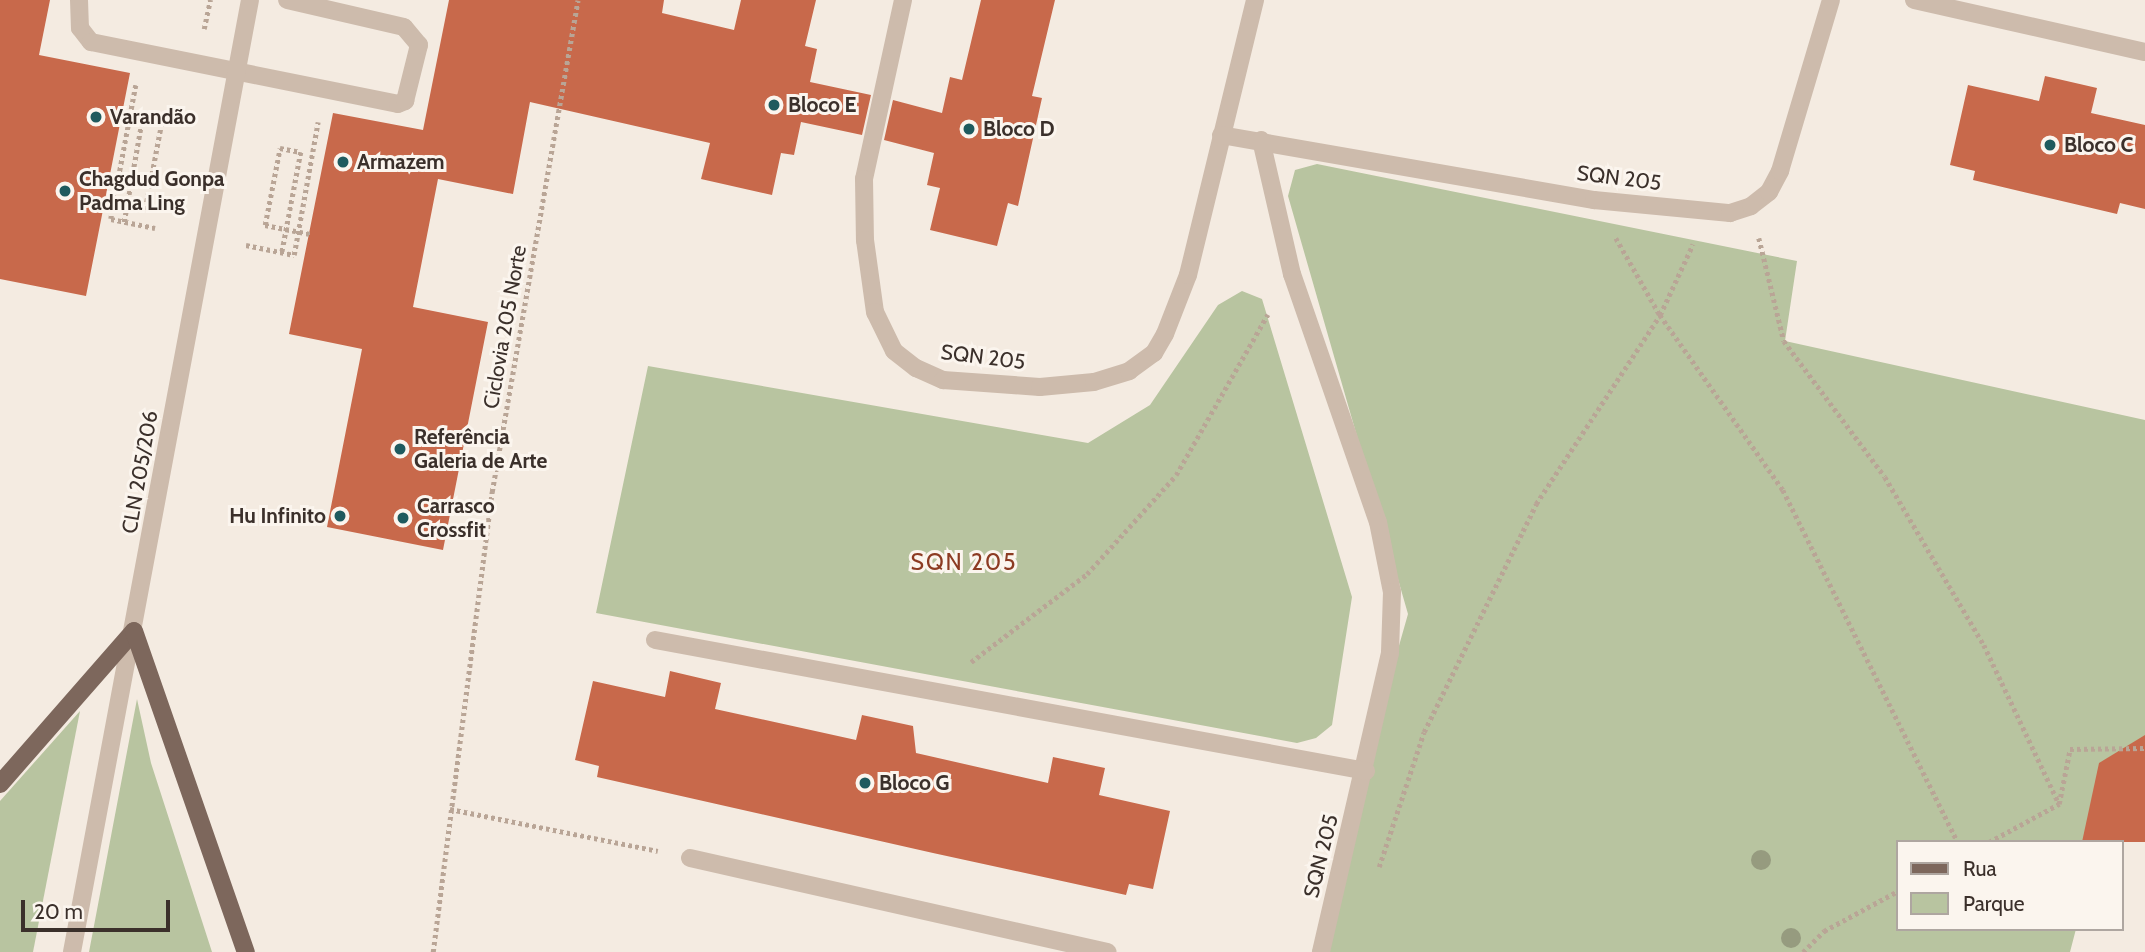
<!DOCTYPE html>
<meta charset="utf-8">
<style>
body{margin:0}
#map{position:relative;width:2145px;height:952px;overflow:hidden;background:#f4ebe1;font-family:Cabin,sans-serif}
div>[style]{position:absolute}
.green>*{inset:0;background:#b8c4a0}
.building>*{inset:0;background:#c8694b}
.path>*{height:4.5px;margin-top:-2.25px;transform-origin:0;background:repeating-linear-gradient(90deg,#b9a596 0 3.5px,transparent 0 7px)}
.service>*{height:18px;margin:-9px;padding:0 9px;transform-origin:9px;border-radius:9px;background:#cdbbac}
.minor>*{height:18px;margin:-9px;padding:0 9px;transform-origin:9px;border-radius:9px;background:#cdbbac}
.tertiary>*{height:18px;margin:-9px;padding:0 9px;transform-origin:9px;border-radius:9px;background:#cdbbac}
.primary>*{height:18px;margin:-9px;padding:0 9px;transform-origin:9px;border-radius:9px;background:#7d675c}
.path-bridge>*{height:4.5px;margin-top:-2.25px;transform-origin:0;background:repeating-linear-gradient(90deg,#b9a596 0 3.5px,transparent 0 7px)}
.trees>*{width:20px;height:20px;margin:-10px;border-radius:50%;background:#969b7f}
.dots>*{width:19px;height:19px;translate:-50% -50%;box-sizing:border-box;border:4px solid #fbf5ee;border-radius:50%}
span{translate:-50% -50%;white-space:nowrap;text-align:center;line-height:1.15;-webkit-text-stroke:6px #fbf5ee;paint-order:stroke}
.poi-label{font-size:21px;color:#3b302b;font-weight:700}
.left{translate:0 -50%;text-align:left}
.right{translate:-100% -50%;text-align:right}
.street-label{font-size:21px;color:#3b302b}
.neighbourhood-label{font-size:23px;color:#8c3b22;letter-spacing:2px}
.legend{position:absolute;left:1896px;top:840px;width:228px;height:91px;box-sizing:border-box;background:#fbf5ee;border:2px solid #aea6a0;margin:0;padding:9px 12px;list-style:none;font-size:21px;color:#3b302b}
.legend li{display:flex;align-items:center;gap:14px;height:35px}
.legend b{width:35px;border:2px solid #aea6a0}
.scale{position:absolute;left:21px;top:900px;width:149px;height:32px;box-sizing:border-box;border:4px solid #3b302b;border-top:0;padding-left:9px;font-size:21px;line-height:24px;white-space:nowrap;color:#3b302b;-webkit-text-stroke:5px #fbf5ee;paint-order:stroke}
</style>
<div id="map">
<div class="green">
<div style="clip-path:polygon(1317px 164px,1797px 261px,1785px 341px,2145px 420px,2145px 780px,2097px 842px,1898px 842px,1898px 929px,2076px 929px,2070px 952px,1312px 952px,1408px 614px,1288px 196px,1295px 170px)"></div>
<div style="clip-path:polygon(1242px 291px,1262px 299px,1352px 597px,1332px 725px,1316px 738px,1297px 743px,596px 613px,648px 366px,1088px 443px,1150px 405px,1218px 305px)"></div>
<div style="clip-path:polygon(137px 699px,151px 763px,212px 952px,89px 952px)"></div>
<div style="clip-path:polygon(80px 711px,33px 952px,0 952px,0 801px)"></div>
</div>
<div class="building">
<div style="clip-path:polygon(0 0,50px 0,39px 55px,130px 73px,86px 296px,0 279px)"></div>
<div style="clip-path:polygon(449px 0,664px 0,662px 13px,734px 30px,741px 0,816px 0,805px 46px,817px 49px,810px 82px,871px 95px,862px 135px,801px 122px,794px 155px,781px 153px,772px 195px,701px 179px,710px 143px,530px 102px,513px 194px,438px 179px,413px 307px,488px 322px,443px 550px,327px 527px,362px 349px,289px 334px,333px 113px,423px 130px)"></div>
<div style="clip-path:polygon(981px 0,1055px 0,1032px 96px,1042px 98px,1018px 206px,1008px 203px,997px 246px,930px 230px,940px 188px,927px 185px,934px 153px,884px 140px,893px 100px,942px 113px,950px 77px,962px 80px)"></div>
<div style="clip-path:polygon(2045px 76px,2097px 88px,2091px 113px,2145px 125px,2145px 209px,2120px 203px,2117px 214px,1973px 180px,1975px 171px,1950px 165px,1968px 85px,2039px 101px)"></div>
<div style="clip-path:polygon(670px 671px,721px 683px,715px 709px,856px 740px,862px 715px,913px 726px,916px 753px,1048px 783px,1053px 757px,1105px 768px,1099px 795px,1170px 811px,1153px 889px,1129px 884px,1126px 895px,933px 853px,597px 777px,599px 766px,575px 760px,593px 681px,665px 697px)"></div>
<div style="clip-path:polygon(2145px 735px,2145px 842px,2082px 842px,2099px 763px)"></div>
</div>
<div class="path">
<div style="left:204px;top:29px;width:30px;rotate:-78deg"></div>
<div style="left:136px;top:85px;width:136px;rotate:100.6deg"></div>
<div style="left:111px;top:219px;width:45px;rotate:11.6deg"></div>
<div style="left:124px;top:222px;width:104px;rotate:-80deg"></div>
<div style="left:142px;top:120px;width:20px;rotate:9deg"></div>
<div style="left:162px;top:123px;width:86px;rotate:100.8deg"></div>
<div style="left:265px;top:225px;width:78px;rotate:-79deg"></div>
<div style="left:280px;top:148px;width:21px;rotate:11deg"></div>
<div style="left:301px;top:152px;width:103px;rotate:100.7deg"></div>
<div style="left:1616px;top:238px;width:89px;rotate:60.3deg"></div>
<div style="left:1660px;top:315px;width:214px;rotate:54.9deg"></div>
<div style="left:1783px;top:490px;width:393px;rotate:63.6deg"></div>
<div style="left:1759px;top:238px;width:106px;rotate:76.4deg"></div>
<div style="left:1784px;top:341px;width:169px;rotate:53.4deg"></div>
<div style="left:1885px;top:477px;width:195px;rotate:59.5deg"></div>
<div style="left:1984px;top:645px;width:176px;rotate:64.7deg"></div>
<div style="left:246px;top:245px;width:49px;rotate:11.8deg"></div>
<div style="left:294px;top:255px;width:135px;rotate:-79.8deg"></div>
<div style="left:971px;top:662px;width:146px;rotate:-37.2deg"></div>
<div style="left:1087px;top:574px;width:133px;rotate:-48deg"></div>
<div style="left:1176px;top:475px;width:185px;rotate:-60.3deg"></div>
<div style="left:450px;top:809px;width:212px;rotate:11.4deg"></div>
<div style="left:1989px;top:842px;width:80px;rotate:-28.5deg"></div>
<div style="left:2059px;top:804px;width:56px;rotate:-78.7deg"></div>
<div style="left:2070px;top:749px;width:75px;rotate:-0.8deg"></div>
<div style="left:1379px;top:867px;width:142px;rotate:-71.6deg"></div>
<div style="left:1424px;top:732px;width:254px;rotate:-63.8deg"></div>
<div style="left:1536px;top:504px;width:226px;rotate:-56.7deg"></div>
<div style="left:1660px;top:315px;width:78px;rotate:-65.1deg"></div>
<div style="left:433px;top:952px;width:464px;rotate:-82.7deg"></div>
<div style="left:492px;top:492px;width:499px;rotate:-80.1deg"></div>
<div style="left:1803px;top:952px;width:30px;rotate:-45deg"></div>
<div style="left:1824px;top:931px;width:84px;rotate:-28.4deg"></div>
</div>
<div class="service">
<div style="left:79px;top:0;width:28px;rotate:88deg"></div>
<div style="left:80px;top:28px;width:18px;rotate:52deg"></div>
<div style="left:91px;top:42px;width:313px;rotate:11.4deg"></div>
<div style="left:398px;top:104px;width:8px;rotate:-23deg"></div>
<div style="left:405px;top:101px;width:58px;rotate:-76deg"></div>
<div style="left:419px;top:45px;width:23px;rotate:-130deg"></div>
<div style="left:404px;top:27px;width:120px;rotate:-167deg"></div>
</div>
<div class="minor">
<div style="left:903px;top:0;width:183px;rotate:102.3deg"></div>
<div style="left:864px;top:179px;width:61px;rotate:89.1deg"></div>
<div style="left:865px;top:240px;width:73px;rotate:82.1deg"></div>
<div style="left:875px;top:312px;width:43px;rotate:64deg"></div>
<div style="left:894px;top:351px;width:28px;rotate:38deg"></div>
<div style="left:916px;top:368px;width:30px;rotate:24deg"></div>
<div style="left:943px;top:380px;width:97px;rotate:4.1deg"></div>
<div style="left:1040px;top:387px;width:54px;rotate:-5.3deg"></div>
<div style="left:1094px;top:382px;width:37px;rotate:-17deg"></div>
<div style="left:1129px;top:371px;width:31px;rotate:-36deg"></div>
<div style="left:1154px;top:353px;width:22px;rotate:-60deg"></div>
<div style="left:1165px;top:334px;width:63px;rotate:-68.7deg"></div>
<div style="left:1188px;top:275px;width:283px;rotate:-76.3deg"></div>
<div style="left:1914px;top:0;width:237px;rotate:12.7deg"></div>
<div style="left:1221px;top:135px;width:379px;rotate:9.9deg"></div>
<div style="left:1594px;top:200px;width:137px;rotate:5.5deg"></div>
<div style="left:1730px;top:213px;width:22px;rotate:-18deg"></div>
<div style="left:1751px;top:206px;width:23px;rotate:-38deg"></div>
<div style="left:1769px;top:192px;width:24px;rotate:-62deg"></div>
<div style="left:1780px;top:171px;width:178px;rotate:-73.4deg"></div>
<div style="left:1261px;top:140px;width:138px;rotate:77deg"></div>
<div style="left:1292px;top:274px;width:262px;rotate:70.9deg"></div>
<div style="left:1378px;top:522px;width:71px;rotate:78.7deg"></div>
<div style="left:1392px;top:592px;width:61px;rotate:91.9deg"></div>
<div style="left:1390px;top:653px;width:307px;rotate:103deg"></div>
<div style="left:655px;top:640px;width:723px;rotate:10.44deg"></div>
<div style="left:690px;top:858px;width:428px;rotate:12.7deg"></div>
</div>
<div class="tertiary">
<div style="left:72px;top:952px;width:968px;rotate:-79.41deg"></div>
</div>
<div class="primary">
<div style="left:0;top:784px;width:203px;rotate:-48.8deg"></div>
<div style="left:134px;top:631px;width:340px;rotate:70.8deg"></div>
</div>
<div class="path-bridge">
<div style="left:104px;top:199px;width:43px;rotate:10.8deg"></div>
<div style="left:265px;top:225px;width:46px;rotate:11.3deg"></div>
</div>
<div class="trees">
<div style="left:1761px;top:860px"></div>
<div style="left:1791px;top:938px"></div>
</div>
<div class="dots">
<div style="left:774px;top:105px;background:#1f5a5e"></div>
<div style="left:96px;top:117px;background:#1f5a5e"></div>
<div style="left:969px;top:129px;background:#1f5a5e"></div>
<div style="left:2050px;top:145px;background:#1f5a5e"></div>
<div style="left:343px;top:162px;background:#1f5a5e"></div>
<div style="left:65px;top:191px;background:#1f5a5e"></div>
<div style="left:400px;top:449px;background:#1f5a5e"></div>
<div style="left:340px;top:516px;background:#1f5a5e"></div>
<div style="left:403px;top:518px;background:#1f5a5e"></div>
<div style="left:865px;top:783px;background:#1f5a5e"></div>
</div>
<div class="poi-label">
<span class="left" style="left:788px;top:105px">Bloco E</span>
<span class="left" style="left:110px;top:117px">Varandão</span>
<span class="left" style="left:983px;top:129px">Bloco D</span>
<span class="left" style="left:2064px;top:145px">Bloco C</span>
<span class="left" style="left:357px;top:162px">Armazem</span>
<span class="left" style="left:79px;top:191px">Chagdud Gonpa<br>Padma Ling</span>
<span class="left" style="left:414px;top:449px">Referência<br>Galeria de Arte</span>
<span class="left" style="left:417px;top:518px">Carrasco<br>Crossfit</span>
<span class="right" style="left:326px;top:516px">Hu Infinito</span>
<span class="left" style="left:879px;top:783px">Bloco G</span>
</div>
<div class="street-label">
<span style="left:1619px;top:178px;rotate:7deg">SQN 205</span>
<span style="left:505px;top:327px;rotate:-80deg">Ciclovia 205 Norte</span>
<span style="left:983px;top:357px;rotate:7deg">SQN 205</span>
<span style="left:140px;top:472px;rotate:-80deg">CLN 205/206</span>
<span style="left:1321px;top:856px;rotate:-76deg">SQN 205</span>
</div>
<div class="neighbourhood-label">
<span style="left:964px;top:562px">SQN 205</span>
</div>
<ul class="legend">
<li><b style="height:9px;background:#7d675c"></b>Rua</li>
<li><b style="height:19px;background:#b8c4a0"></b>Parque</li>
</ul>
<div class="scale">20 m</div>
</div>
